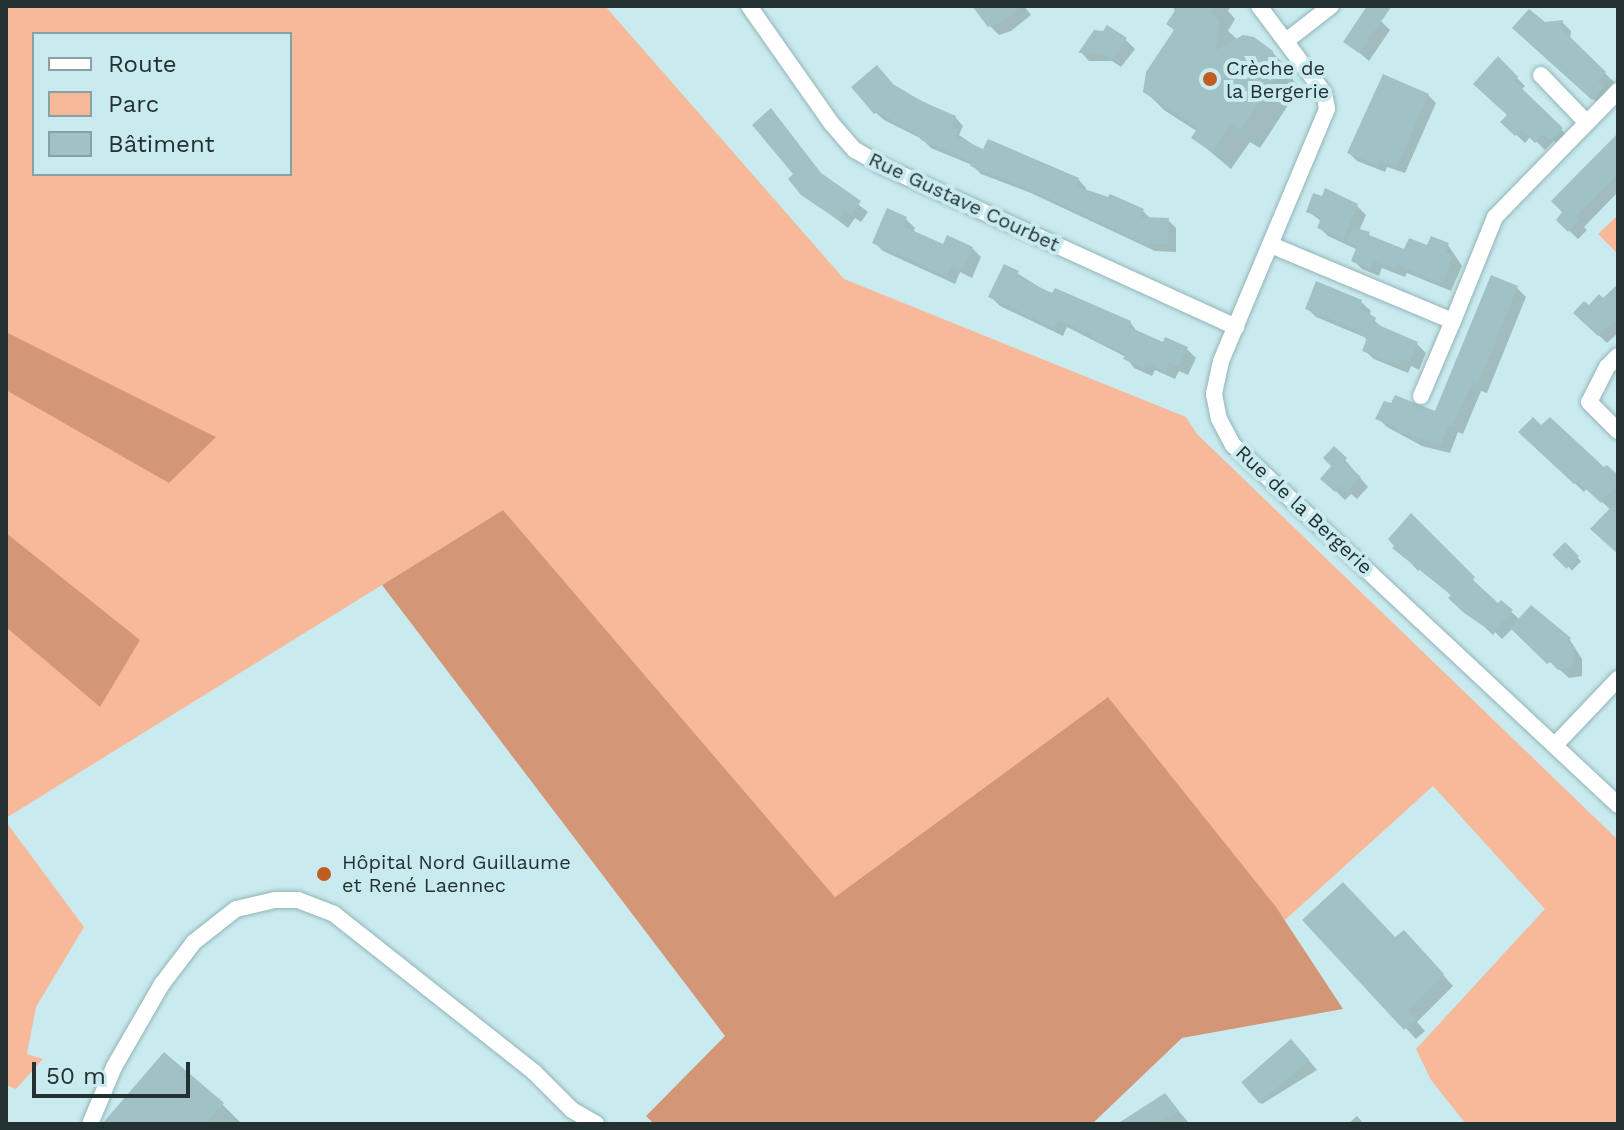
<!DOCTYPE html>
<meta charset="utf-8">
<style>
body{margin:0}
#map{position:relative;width:1624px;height:1130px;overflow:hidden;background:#c9ebef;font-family:"Work Sans",sans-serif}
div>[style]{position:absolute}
.green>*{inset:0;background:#f7b999}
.forest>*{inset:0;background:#d39778}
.shadow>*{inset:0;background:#0003;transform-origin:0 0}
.building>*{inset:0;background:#a0c1c5;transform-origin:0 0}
.roads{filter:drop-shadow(0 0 2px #93b4b7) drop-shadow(0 0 2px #93b4b7)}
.street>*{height:16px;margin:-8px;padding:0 8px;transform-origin:8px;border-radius:8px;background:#fff}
.dots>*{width:22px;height:22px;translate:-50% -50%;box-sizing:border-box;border:4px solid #c9ebef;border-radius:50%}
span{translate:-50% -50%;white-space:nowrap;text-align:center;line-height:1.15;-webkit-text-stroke:8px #c9ebef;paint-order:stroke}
.poi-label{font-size:20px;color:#243133}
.left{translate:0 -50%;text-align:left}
.street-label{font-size:20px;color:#243133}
.frame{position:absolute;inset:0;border:8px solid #243133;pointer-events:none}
.legend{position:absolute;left:32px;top:32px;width:260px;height:144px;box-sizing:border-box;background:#c9ebef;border:2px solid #87a1a4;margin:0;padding:10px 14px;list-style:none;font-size:24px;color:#243133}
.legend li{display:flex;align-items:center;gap:16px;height:40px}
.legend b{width:40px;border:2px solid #87a1a4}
.scale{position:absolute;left:32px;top:1062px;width:158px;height:36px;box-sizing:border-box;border:4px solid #243133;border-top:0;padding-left:10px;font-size:24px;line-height:28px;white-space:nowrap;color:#243133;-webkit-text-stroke:6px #c9ebef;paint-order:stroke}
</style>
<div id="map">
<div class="green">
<div style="clip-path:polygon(evenodd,6px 6px,605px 6px,844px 279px,1186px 417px,1197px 434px,1618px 840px,1618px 1124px,1466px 1124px,1431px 1080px,1416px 1049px,1545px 909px,1433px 786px,1285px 920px,1108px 697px,835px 897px,503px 510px,6px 818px,6px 6px,34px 34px,290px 34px,290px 174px,34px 174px,34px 34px)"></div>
<div style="clip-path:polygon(1618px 215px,1618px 254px,1598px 234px)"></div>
<div style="clip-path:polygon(6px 822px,84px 927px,36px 1007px,27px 1054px,43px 1059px,16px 1089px,6px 1085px)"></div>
</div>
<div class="forest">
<div style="clip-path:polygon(6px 332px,216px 437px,169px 483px,6px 390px)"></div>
<div style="clip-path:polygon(503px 510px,835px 897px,1108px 697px,1276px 907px,1343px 1009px,1182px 1038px,1092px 1124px,654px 1124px,646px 1116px,725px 1036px,382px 585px)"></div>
<div style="clip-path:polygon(6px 533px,140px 640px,100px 707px,6px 627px)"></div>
</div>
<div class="shadow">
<div style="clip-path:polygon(984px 6px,1024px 6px,1031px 15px,1011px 31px,999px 35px,990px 26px)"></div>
<div style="clip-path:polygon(1174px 6px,1231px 6px,1228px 11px,1235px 19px,1228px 31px,1238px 40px,1272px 52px,1291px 71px,1293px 80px,1300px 87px,1260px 148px,1250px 142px,1231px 169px,1194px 138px,1198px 132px,1164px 110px,1146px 92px,1176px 31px)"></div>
<div style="clip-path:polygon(1381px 21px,1390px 30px,1369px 61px,1346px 41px)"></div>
<div style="clip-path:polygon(1562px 22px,1571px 31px,1570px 39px,1614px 82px,1606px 91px,1612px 97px,1602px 107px,1524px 36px)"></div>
<div style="clip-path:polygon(1126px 40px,1135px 49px,1121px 67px,1112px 61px,1089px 61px,1081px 52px)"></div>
<div style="clip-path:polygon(1498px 59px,1525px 86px,1521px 90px,1570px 138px,1561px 148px,1554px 141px,1545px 150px,1531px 136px,1525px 143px,1503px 122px,1510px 116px)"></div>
<div style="clip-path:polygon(895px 88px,955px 117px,963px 126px,959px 135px,984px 152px,1078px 179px,1086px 188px,1085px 191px,1142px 210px,1151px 219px,1168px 220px,1176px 228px,1176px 252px,1155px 251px,1031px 193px,981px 174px,972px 165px,931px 148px,922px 139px,884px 120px,875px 112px)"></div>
<div style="clip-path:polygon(1428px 95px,1436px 103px,1405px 173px,1387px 167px,1385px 172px,1357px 161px,1349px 153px)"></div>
<div style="clip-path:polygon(1618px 135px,1618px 192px,1584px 227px,1587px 230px,1578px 239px,1558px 220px)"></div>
<div style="clip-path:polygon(796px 175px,824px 178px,868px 212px,861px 222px,855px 218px,848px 228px,803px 193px)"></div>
<div style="clip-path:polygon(1357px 206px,1366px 215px,1359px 231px,1376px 240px,1405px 252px,1448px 245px,1462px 266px,1451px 291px,1407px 273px,1405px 277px,1382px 268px,1379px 276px,1362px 269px,1353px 260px,1358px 250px,1328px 236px,1319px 227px,1322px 222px,1308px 211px)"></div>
<div style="clip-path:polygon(906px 219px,915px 228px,913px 233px,944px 247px,972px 248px,981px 257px,972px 278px,960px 272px,955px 284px,883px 251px,874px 242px)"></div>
<div style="clip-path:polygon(1017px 273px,1053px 296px,1130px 322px,1138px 333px,1164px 344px,1187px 349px,1196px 358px,1188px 375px,1179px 371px,1175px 379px,1155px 370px,1152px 376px,1134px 368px,1126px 357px,1067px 327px,1063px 336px,1000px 306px,991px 297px)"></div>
<div style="clip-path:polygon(1492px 277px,1517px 288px,1526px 297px,1487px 393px,1481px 391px,1463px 434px,1458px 432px,1450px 453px,1422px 446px,1387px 427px,1378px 418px,1436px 414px)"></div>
<div style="clip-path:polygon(1618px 286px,1618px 333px,1607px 343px,1576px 313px,1603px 301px)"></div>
<div style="clip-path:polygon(1361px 302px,1371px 311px,1369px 316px,1384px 329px,1417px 344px,1426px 353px,1419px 370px,1411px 366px,1408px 373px,1374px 359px,1364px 350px,1368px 341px,1364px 337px,1316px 317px,1307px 308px)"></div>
<div style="clip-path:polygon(1521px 432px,1618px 477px,1618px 553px,1611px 510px,1587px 488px,1584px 492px)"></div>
<div style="clip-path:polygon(1335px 448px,1368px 487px,1357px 499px,1351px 494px,1345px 500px,1323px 479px,1334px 466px)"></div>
<div style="clip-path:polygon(1411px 516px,1498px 606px,1501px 602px,1520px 620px,1570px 640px,1582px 659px,1582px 676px,1569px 678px,1513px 628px,1502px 639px,1495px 632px,1493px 635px,1421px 567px,1418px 571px,1410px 562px)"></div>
<div style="left:1565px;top:545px;width:23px;height:13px;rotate:45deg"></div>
<div style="clip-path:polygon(1305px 920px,1415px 943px,1453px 986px,1417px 1022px,1425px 1031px,1416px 1039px)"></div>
<div style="clip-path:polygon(1300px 1050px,1317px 1070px,1262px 1104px,1252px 1095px)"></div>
<div style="clip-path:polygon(164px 1055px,223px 1105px,241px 1123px,104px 1124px)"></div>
<div style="clip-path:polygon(1165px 1096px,1190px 1124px,1130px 1124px)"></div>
<div style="clip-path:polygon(1357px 1116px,1364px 1124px,1348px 1124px)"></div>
</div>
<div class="building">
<div style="clip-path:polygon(972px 6px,1022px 6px,1002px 22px,988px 27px)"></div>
<div style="clip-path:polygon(1178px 6px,1214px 6px,1210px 13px,1220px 19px,1216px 50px,1243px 35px,1254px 37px,1273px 51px,1275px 61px,1283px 67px,1241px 130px,1231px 125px,1212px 152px,1191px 138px,1198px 128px,1143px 92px,1146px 72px,1174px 30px,1166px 24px)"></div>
<div style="clip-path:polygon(1367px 6px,1392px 6px,1359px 53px,1343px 42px)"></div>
<div style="clip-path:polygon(1529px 9px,1545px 22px,1563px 20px,1562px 29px,1606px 72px,1598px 81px,1604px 87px,1592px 100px,1512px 28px)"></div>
<div style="clip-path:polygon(1107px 25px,1127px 38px,1112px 60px,1101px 53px,1078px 53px,1094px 30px,1103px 31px)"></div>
<div style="clip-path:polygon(1498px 56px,1518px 77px,1514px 81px,1563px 128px,1551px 141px,1544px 134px,1535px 143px,1522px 130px,1515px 136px,1500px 122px,1507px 115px,1473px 84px)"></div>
<div style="clip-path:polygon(877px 65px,893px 84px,921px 101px,956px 116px,951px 128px,957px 130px,955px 136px,983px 149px,988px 139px,1079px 178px,1076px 186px,1108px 197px,1110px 194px,1144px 209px,1140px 217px,1169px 218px,1168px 244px,1145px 244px,1020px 185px,970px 166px,972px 162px,921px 140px,918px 135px,877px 112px,874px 114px,851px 87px)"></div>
<div style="clip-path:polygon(1383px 74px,1429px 94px,1397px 166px,1379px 160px,1377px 165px,1347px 153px)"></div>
<div style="clip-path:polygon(771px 108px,821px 173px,861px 201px,851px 215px,845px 210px,838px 220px,801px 195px,788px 179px,793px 174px,752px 125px)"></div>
<div style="clip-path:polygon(1618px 133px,1618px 174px,1576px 217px,1579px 220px,1568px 232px,1556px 220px,1562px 212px,1551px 201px)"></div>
<div style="clip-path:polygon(1325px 188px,1358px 204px,1344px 239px,1317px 228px,1321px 218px,1306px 212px,1313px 193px,1322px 196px)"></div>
<div style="clip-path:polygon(887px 208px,907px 217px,903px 226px,943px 244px,947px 235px,973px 247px,963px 270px,951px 265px,946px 276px,872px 243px)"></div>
<div style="clip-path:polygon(1353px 227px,1370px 232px,1369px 235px,1404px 249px,1409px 238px,1427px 245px,1431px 236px,1449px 243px,1445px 253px,1454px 255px,1442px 283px,1398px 265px,1396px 269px,1373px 261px,1370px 269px,1351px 261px,1357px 246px,1347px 242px)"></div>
<div style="clip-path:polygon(1004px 264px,1019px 271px,1016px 276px,1035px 285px,1052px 293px,1055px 288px,1131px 321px,1129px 327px,1163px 342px,1165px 337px,1188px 347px,1179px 367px,1169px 363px,1165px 371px,1146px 363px,1143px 368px,1123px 359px,1126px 354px,1091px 338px,1092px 335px,1058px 320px,1054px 328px,988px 297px)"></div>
<div style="clip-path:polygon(1491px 275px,1518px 286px,1478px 385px,1472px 383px,1453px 426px,1449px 425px,1441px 445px,1396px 432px,1398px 428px,1375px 419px,1384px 401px,1391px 403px,1395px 395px,1435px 411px)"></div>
<div style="clip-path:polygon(1316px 281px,1362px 300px,1360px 308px,1376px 318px,1374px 323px,1418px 342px,1410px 362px,1402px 359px,1399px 365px,1362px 351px,1367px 338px,1358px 334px,1359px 331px,1305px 309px)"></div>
<div style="clip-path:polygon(1618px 284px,1618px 319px,1598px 336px,1573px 313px,1584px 301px,1589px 305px,1599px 294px,1603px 298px)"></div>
<div style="clip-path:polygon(1533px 417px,1541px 425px,1550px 417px,1604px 467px,1607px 465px,1618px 475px,1618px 485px,1601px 503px,1577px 481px,1574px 484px,1518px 432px)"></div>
<div style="clip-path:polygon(1334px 446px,1347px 458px,1344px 462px,1361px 477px,1347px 492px,1341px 486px,1335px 492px,1320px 479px,1331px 466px,1323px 458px)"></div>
<div style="clip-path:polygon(1618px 500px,1618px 554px,1590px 529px)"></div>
<div style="clip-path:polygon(1411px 513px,1475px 577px,1473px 580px,1498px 603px,1501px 600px,1513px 610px,1492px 632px,1464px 613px,1448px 598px,1451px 595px,1392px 548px,1394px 546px,1388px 539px)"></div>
<div style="left:1565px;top:542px;width:20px;height:18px;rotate:45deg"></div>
<div style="clip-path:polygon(1531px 605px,1571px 638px,1568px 642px,1574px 648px,1573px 667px,1558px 670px,1550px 662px,1547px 664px,1510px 628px)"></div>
<div style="clip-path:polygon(1343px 882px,1395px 937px,1404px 930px,1444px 974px,1408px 1011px,1416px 1019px,1404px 1030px,1302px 920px)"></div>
<div style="left:1291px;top:1039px;width:28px;height:66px;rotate:49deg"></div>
<div style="clip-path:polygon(164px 1052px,224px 1103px,205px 1124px,102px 1124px)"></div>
<div style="clip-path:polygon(1165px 1093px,1179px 1111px,1157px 1124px,1117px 1124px)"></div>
</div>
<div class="roads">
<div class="street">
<div style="left:749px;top:6px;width:144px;rotate:54.9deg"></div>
<div style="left:832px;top:124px;width:35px;rotate:49deg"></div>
<div style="left:855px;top:150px;width:34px;rotate:30deg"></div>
<div style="left:885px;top:167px;width:386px;rotate:24.5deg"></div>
<div style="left:1259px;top:6px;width:109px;rotate:53.2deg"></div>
<div style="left:1324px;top:93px;width:16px;rotate:79deg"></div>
<div style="left:1327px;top:109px;width:273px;rotate:112.8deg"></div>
<div style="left:1221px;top:361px;width:34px;rotate:102deg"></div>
<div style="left:1214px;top:394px;width:25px;rotate:79deg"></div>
<div style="left:1219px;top:419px;width:30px;rotate:62deg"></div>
<div style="left:1233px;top:445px;width:527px;rotate:43.08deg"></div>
<div style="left:1286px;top:41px;width:57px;rotate:-37.9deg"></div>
<div style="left:1541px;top:75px;width:66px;rotate:46.2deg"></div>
<div style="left:1271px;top:245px;width:197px;rotate:22.7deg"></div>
<div style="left:1453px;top:321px;width:112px;rotate:-68deg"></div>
<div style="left:1495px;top:217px;width:176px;rotate:-45.7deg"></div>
<div style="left:1618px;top:356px;width:16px;rotate:135deg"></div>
<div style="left:1607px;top:367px;width:39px;rotate:117deg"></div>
<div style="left:1589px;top:402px;width:41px;rotate:45deg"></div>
<div style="left:1421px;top:396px;width:82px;rotate:-66.9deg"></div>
<div style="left:1556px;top:744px;width:90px;rotate:-46.4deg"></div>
<div style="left:90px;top:1124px;width:62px;rotate:-67.2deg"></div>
<div style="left:114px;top:1067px;width:96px;rotate:-60deg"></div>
<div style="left:162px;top:984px;width:53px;rotate:-52.7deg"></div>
<div style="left:194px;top:942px;width:53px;rotate:-38.2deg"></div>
<div style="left:236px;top:909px;width:40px;rotate:-13deg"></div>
<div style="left:275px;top:900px;width:23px"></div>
<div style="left:298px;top:900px;width:39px;rotate:21deg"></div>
<div style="left:334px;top:914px;width:255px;rotate:38.3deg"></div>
<div style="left:534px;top:1072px;width:54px;rotate:45deg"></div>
<div style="left:572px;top:1110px;width:28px;rotate:30deg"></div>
</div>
</div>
<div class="dots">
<div style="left:1210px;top:79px;background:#bf5e20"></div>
<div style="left:324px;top:874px;background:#bf5e20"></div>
</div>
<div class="poi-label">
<span class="left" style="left:1226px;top:80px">Crèche de<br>la Bergerie</span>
<span class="left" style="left:342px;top:874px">Hôpital Nord Guillaume<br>et René Laennec</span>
</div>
<div class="street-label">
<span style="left:964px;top:202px;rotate:25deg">Rue Gustave Courbet</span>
<span style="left:1304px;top:510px;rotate:43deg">Rue de la Bergerie</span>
</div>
<div class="frame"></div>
<ul class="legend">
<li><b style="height:10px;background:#fff"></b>Route</li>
<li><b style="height:22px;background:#f7b999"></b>Parc</li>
<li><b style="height:22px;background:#a0c1c5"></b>Bâtiment</li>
</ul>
<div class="scale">50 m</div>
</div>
